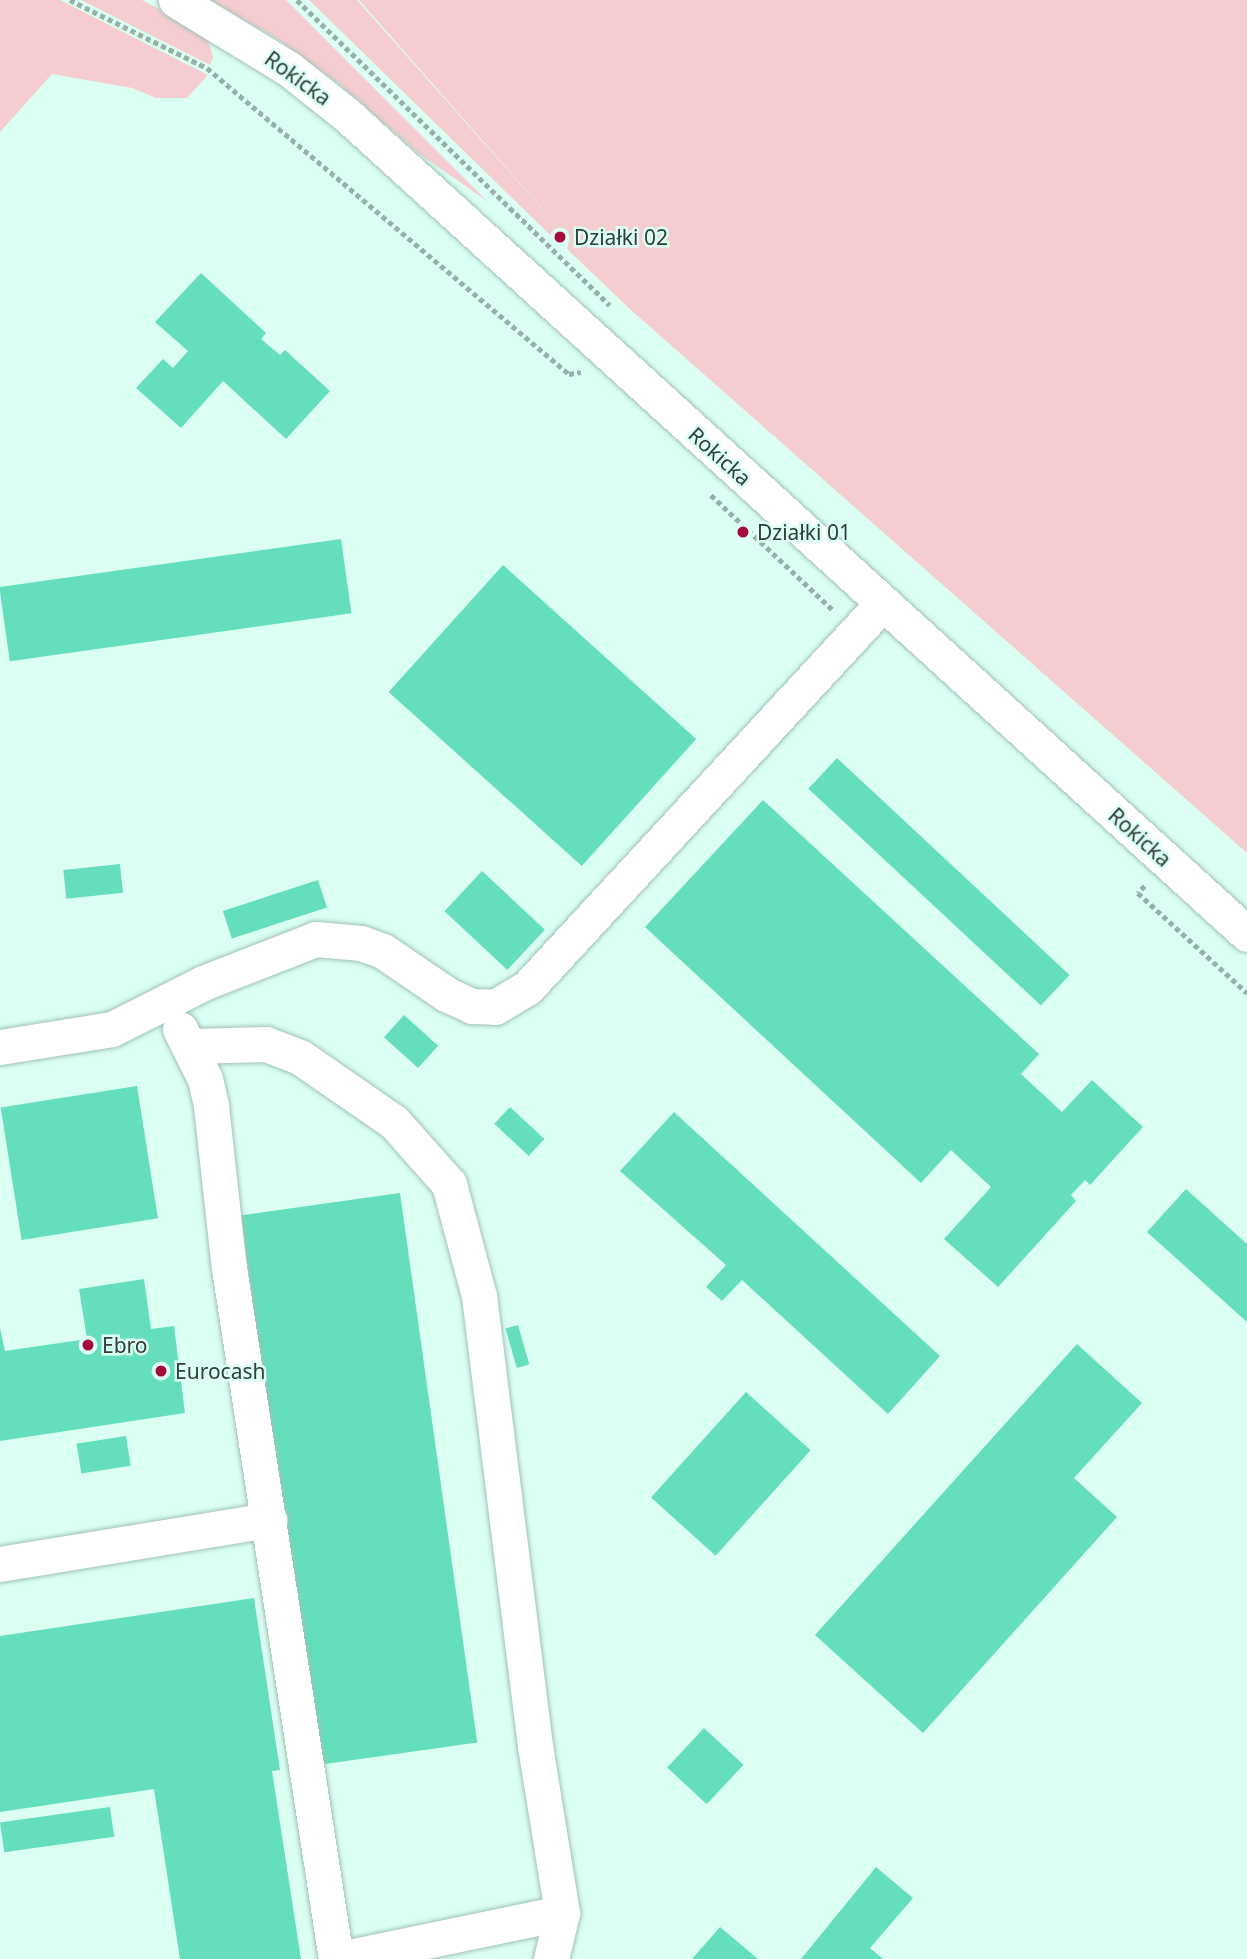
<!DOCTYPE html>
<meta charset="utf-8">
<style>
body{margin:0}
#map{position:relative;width:1247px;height:1959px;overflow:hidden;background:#dbfff3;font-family:"Noto Sans",sans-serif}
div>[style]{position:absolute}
.green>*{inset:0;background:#f5cdd0}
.building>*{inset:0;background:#64debd;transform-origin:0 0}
.path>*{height:4.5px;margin-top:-2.25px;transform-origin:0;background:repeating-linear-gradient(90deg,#96b1a7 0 5px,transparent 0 8.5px)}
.roads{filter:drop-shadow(0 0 2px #a1c3b7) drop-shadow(0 0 2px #a1c3b7)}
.minor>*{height:35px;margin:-17.5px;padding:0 17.5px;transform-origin:17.5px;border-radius:17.5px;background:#fff}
.dots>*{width:19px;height:19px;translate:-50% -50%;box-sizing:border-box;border:4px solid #dbfff3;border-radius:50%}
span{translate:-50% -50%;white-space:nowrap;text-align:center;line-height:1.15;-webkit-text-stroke:5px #dbfff3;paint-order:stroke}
.street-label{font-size:21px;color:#313f3a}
.poi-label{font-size:21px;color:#313f3a}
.left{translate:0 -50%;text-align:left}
</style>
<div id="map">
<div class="green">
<div style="clip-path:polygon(0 0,60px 0,208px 75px,187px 98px,156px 98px,132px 88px,52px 74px,0 132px)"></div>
<div style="clip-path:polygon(81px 0,142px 0,194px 27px,208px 39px,213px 57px,210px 65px)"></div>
<div style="clip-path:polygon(210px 0,286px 0,487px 201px,418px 153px,339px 84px,276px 38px)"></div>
<div style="clip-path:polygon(309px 0,357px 0,599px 273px,359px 0,1247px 0,1247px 853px,632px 311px,567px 249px,569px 241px,557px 228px,550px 235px)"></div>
</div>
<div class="building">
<div style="clip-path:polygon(201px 273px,266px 333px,261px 339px,280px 355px,285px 350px,330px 391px,286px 439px,223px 381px,181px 428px,136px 388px,163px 359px,173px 368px,188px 351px,155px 322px)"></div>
<div style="left:341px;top:539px;width:75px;height:345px;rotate:82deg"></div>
<div style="left:503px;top:565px;width:260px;height:171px;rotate:42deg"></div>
<div style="left:837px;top:758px;width:318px;height:42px;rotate:43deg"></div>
<div style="clip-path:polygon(763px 800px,1039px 1054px,1021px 1074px,1062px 1112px,1092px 1080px,1143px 1127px,1090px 1185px,1085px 1180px,1071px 1195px,1076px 1201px,998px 1287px,944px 1239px,991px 1187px,951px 1150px,921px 1183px,645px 927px)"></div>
<div style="left:120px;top:864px;width:29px;height:57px;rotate:84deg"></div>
<div style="left:482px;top:871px;width:86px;height:55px;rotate:43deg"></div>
<div style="left:318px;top:880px;width:29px;height:100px;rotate:72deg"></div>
<div style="left:404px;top:1015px;width:46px;height:30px;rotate:42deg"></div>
<div style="left:137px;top:1086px;width:134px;height:138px;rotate:81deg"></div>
<div style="left:510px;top:1107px;width:47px;height:23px;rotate:43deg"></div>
<div style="clip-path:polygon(674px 1112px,940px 1356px,888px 1414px,742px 1280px,722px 1301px,706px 1287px,726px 1265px,620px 1171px)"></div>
<div style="clip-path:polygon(1186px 1189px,1247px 1244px,1247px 1322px,1147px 1232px)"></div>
<div style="left:400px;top:1193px;width:555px;height:161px;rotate:82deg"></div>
<div style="clip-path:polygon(144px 1279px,151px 1329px,174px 1326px,185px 1413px,0 1441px,0 1328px,5px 1351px,87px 1339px,79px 1289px)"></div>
<div style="left:518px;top:1325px;width:41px;height:13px;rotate:74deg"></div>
<div style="clip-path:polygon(1077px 1344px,1142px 1403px,1074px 1478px,1117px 1517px,923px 1733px,815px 1635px)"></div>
<div style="left:746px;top:1392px;width:87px;height:142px;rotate:42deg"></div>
<div style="left:126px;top:1436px;width:30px;height:50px;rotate:81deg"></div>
<div style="clip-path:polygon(254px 1598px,280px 1770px,272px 1771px,301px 1959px,180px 1959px,154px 1789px,0 1812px,0 1636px)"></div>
<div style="left:704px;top:1728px;width:54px;height:54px;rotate:43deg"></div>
<div style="left:110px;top:1807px;width:30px;height:111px;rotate:82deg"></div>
<div style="clip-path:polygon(876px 1867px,913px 1898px,870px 1948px,883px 1959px,801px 1959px)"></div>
<div style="clip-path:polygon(720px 1927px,758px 1959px,692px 1959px)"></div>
</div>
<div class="path">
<div style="left:70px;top:0;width:153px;rotate:26.4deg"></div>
<div style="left:207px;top:68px;width:474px;rotate:40.2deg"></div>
<div style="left:569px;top:374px;width:12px;rotate:-9deg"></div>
<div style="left:297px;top:0;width:437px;rotate:44.3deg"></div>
<div style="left:711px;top:495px;width:169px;rotate:43.3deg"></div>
<div style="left:1145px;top:886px;width:10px;rotate:135deg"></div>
<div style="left:1138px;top:893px;width:148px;rotate:42.5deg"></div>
</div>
<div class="roads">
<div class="minor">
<div style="left:176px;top:0;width:132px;rotate:31.4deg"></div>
<div style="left:289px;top:69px;width:74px;rotate:38.4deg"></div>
<div style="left:347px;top:115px;width:1217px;rotate:42.3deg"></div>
<div style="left:180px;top:1029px;width:56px;rotate:63.4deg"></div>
<div style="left:205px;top:1079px;width:28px;rotate:77deg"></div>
<div style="left:211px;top:1106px;width:163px;rotate:83.7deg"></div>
<div style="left:229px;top:1268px;width:699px;rotate:81.2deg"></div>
<div style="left:191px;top:1046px;width:75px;rotate:-1.5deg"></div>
<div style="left:266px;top:1044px;width:36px;rotate:21deg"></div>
<div style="left:300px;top:1057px;width:114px;rotate:34.7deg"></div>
<div style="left:394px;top:1122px;width:83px;rotate:48.4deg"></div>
<div style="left:449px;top:1184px;width:116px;rotate:75deg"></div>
<div style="left:479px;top:1296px;width:453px;rotate:82.9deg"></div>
<div style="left:535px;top:1746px;width:169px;rotate:80.8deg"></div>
<div style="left:562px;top:1913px;width:47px;rotate:103.4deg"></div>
<div style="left:0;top:1047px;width:113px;rotate:-9.1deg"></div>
<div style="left:112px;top:1029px;width:102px;rotate:-26.8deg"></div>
<div style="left:203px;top:983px;width:121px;rotate:-21.3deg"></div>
<div style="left:316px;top:939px;width:45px;rotate:5.1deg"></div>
<div style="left:361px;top:943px;width:23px;rotate:20deg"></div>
<div style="left:383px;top:951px;width:76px;rotate:34.3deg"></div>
<div style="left:446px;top:994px;width:29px;rotate:25deg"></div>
<div style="left:472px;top:1006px;width:23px;rotate:2deg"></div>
<div style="left:495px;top:1007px;width:39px;rotate:-31deg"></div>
<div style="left:528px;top:987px;width:523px;rotate:-47.25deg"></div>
<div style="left:0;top:1564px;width:273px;rotate:-9.3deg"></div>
<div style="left:339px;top:1959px;width:228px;rotate:-11.7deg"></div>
</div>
</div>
<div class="dots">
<div style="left:560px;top:237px;background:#a50a3c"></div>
<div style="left:743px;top:532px;background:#a50a3c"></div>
<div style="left:88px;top:1345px;background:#a50a3c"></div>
<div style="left:161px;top:1371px;background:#a50a3c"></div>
</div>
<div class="street-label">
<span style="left:298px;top:78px;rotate:36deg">Rokicka</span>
<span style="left:720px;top:456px;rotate:42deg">Rokicka</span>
<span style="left:1140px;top:837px;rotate:42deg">Rokicka</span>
</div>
<div class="poi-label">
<span class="left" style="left:574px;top:237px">Działki 02</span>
<span class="left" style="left:757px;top:532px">Działki 01</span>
<span class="left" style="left:102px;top:1345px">Ebro</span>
<span class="left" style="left:175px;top:1371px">Eurocash</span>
</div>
</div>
